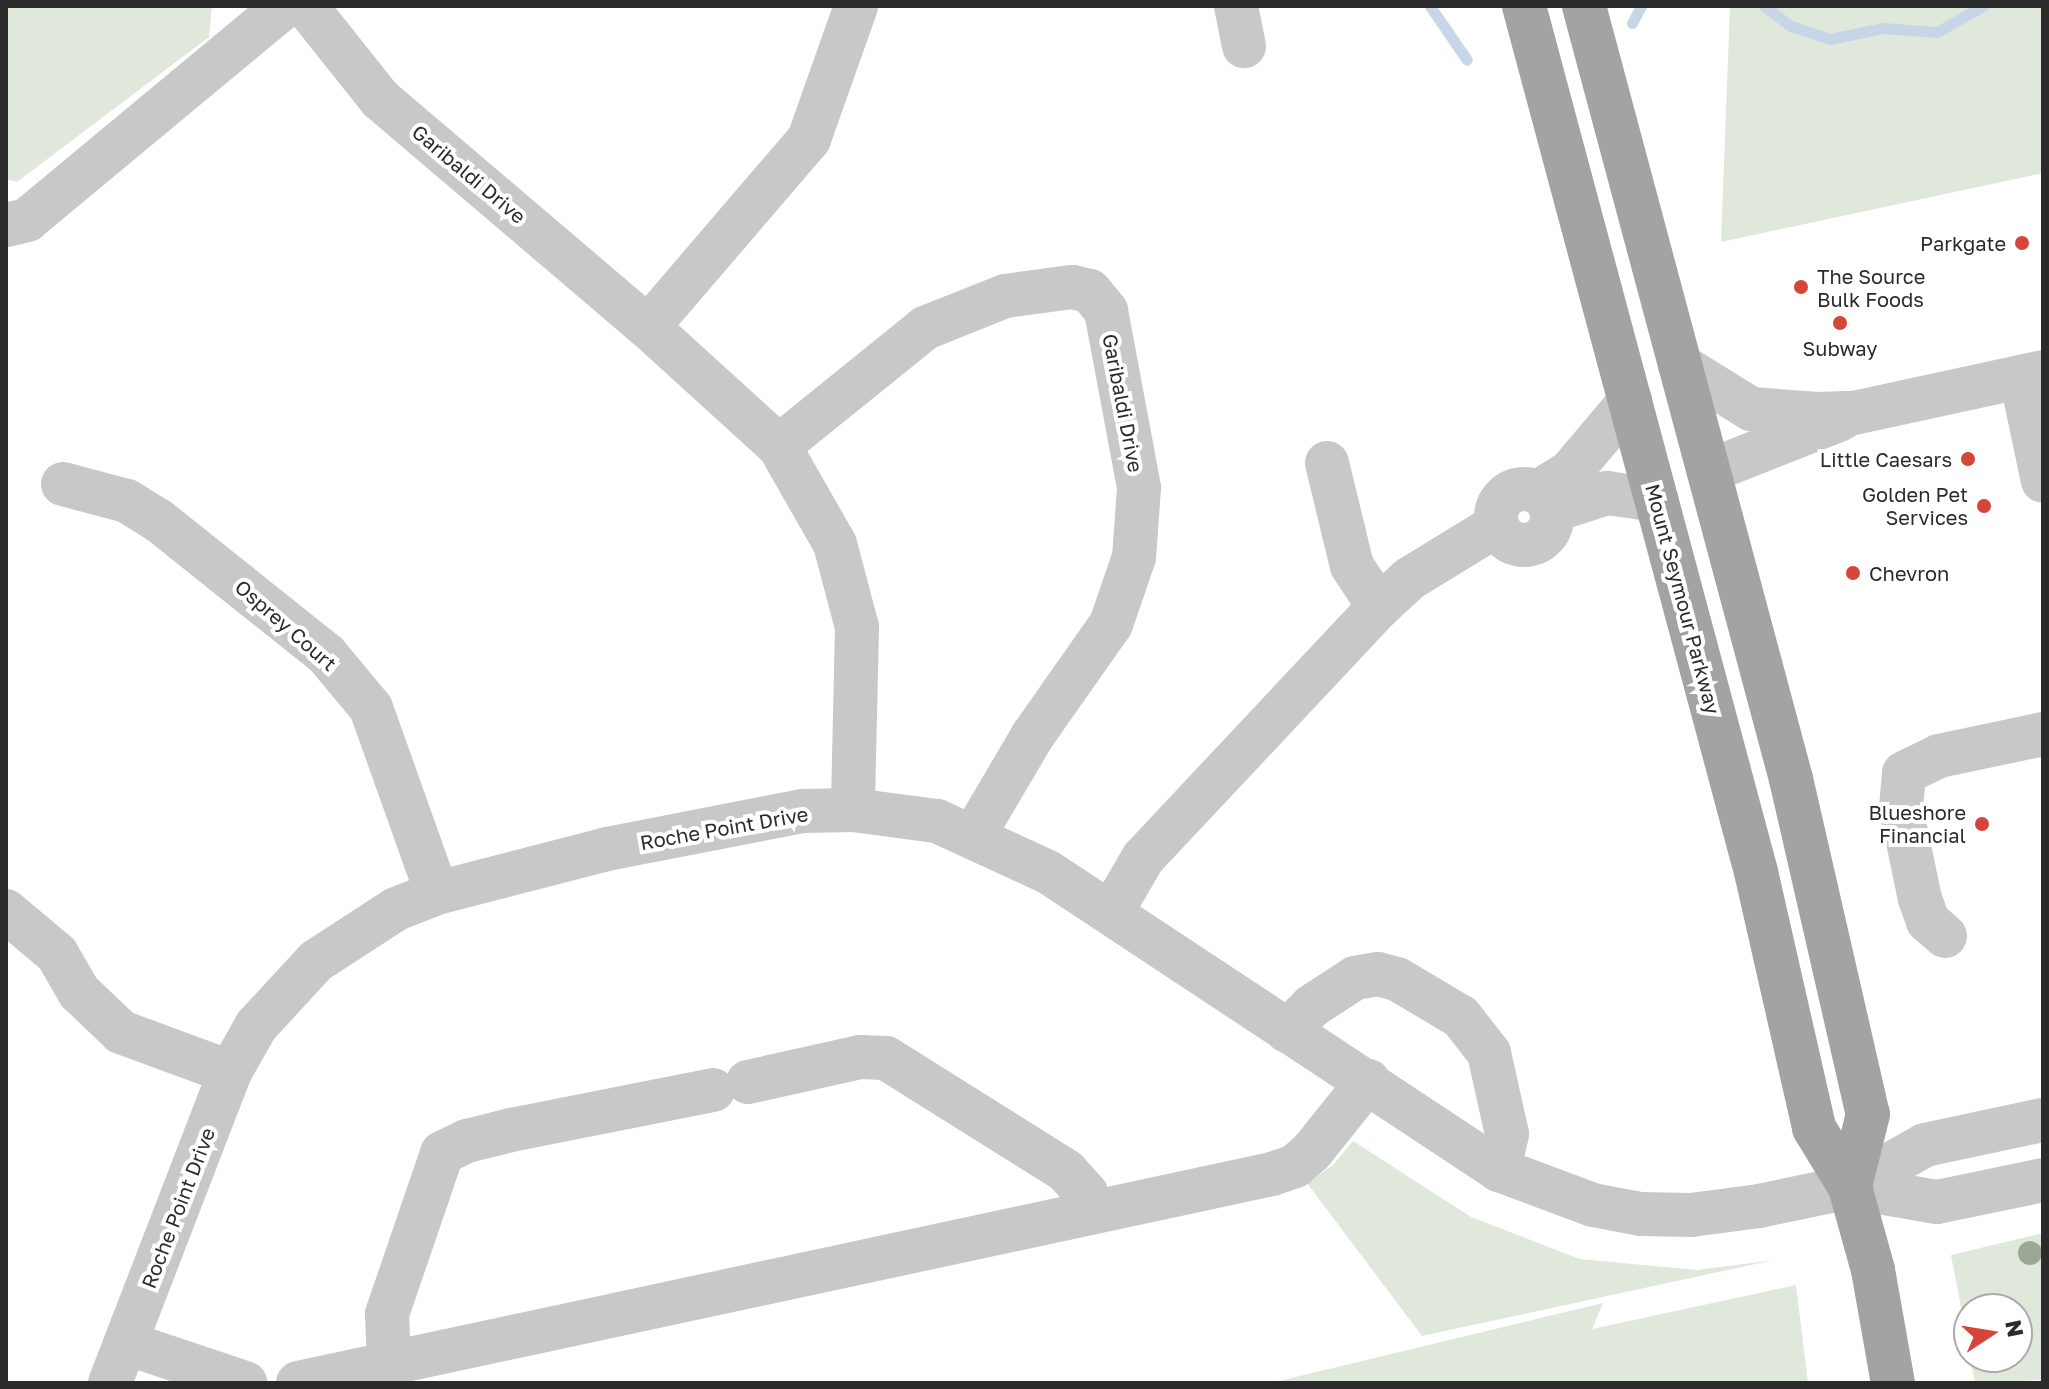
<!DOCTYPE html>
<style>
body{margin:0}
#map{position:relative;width:2049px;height:1389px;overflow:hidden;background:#fff;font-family:"Golos Text",sans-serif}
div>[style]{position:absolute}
.green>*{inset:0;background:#dfe8da}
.stream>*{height:11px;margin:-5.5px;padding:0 5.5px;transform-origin:5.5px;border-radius:5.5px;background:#c7d6e7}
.minor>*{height:44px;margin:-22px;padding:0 22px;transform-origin:22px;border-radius:22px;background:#c8c8c8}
.minor>.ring{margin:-22px;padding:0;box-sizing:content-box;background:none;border:44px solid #c8c8c8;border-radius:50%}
.major>*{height:44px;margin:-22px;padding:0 22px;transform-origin:22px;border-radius:22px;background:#a3a3a3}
.trees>*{width:24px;height:24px;margin:-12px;border-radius:50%;background:#9ba994}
.dots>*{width:22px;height:22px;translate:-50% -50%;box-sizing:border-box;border:4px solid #fff;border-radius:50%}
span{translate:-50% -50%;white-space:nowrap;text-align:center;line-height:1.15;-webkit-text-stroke:8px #fff;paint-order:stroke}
.street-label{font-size:20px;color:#2b2b2b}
.poi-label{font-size:20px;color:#2b2b2b}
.right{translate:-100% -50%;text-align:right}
.left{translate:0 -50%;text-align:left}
.frame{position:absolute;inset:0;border:8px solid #2b2b2b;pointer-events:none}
.north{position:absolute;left:1953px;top:1293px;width:80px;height:80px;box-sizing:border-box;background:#fff;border:2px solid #aaa;border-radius:50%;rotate:78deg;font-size:22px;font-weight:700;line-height:32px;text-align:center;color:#2b2b2b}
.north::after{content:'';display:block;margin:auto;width:28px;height:36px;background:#d6453a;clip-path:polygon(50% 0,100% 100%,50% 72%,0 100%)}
</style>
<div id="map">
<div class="green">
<div style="clip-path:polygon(6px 6px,212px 6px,209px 37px,17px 182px,6px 179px)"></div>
<div style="clip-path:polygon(1730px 6px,2043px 6px,2043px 173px,1721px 242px)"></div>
<div style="clip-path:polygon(1353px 1141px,1471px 1217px,1580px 1259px,1697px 1270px,1774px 1260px,1422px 1336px,1307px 1183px,1333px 1165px)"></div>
<div style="clip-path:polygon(2043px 1233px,2043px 1380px,1975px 1383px,1970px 1357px,2017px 1357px,2017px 1309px,1969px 1309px,1969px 1349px,1951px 1255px)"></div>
<div style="clip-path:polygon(1796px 1285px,1808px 1383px,1271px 1383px,1603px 1303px,1592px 1329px)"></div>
</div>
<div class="stream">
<div style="left:1430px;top:6px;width:65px;rotate:55.6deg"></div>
<div style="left:1764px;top:6px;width:34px;rotate:37deg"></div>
<div style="left:1791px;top:26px;width:41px;rotate:18.4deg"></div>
<div style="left:1830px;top:39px;width:53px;rotate:-11.9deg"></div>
<div style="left:1882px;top:28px;width:55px;rotate:4.2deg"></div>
<div style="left:1937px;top:32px;width:53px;rotate:-29.5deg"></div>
<div style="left:1632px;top:23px;width:19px;rotate:-62deg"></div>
</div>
<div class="minor">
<div style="left:306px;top:6px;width:119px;rotate:51.5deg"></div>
<div style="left:380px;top:99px;width:352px;rotate:40.4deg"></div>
<div style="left:648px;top:327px;width:177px;rotate:42.3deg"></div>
<div style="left:779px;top:446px;width:113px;rotate:60.3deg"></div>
<div style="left:835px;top:544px;width:86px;rotate:75.2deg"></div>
<div style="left:857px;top:627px;width:183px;rotate:91.3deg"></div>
<div style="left:1236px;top:6px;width:41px;rotate:78.7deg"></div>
<div style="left:6px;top:225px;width:22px;rotate:-13deg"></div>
<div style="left:27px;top:220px;width:335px;rotate:-39.7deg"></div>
<div style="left:648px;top:327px;width:248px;rotate:-49.4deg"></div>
<div style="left:809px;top:139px;width:141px;rotate:-70.5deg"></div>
<div style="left:1680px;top:365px;width:84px;rotate:31.8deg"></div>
<div style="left:1751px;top:409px;width:67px;rotate:4.3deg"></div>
<div style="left:1818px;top:414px;width:36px;rotate:-2deg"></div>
<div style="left:1854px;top:413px;width:193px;rotate:-12.2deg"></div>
<div style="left:2021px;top:377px;width:106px;rotate:78.1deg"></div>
<div style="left:779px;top:446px;width:188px;rotate:-38.9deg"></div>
<div style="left:925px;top:328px;width:86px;rotate:-21.8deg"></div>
<div style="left:1005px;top:296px;width:68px;rotate:-7.7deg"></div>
<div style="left:1072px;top:287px;width:18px;rotate:13deg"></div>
<div style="left:1090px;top:291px;width:26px;rotate:51deg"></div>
<div style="left:1106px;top:311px;width:180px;rotate:79.4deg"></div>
<div style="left:1139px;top:488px;width:69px;rotate:94.1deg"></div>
<div style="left:1134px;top:557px;width:71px;rotate:108.9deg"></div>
<div style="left:1111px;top:624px;width:136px;rotate:125.1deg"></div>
<div style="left:1033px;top:735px;width:116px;rotate:120.5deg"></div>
<div style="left:1327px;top:463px;width:106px;rotate:76.4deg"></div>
<div style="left:1352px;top:566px;width:49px;rotate:56.6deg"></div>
<div style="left:1709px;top:471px;width:142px;rotate:-21.5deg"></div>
<div style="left:63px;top:484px;width:66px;rotate:14.9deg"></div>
<div style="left:127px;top:501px;width:36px;rotate:32deg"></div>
<div style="left:158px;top:520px;width:215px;rotate:38.6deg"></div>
<div style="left:326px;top:654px;width:70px;rotate:50.2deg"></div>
<div style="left:371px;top:708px;width:196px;rotate:70.4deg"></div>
<div class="ring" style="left:1496px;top:489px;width:12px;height:12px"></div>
<div style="left:1538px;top:492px;width:39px;rotate:-32deg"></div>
<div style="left:1571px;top:471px;width:92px;rotate:-49.9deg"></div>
<div style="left:1551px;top:511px;width:59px;rotate:-17.8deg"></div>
<div style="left:1607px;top:493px;width:50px;rotate:8deg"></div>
<div style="left:6px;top:911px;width:67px;rotate:40.1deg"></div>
<div style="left:57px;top:954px;width:44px;rotate:59.9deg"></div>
<div style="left:79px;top:992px;width:58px;rotate:43.6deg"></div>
<div style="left:121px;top:1032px;width:116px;rotate:20.2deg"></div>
<div style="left:1111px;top:913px;width:64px;rotate:-59.8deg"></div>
<div style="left:1143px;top:858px;width:345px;rotate:-46.8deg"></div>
<div style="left:1379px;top:607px;width:41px;rotate:-43deg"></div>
<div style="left:1409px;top:579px;width:103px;rotate:-31.5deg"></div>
<div style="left:1945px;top:936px;width:23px;rotate:-139deg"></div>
<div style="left:1928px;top:921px;width:23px;rotate:-110deg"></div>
<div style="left:1920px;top:899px;width:93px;rotate:-101.8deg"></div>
<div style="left:1901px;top:808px;width:35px;rotate:-85deg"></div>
<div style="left:1904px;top:773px;width:39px;rotate:-26deg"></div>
<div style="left:1939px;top:756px;width:106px;rotate:-11.9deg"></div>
<div style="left:1287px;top:1031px;width:35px;rotate:-45deg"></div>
<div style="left:1312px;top:1006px;width:51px;rotate:-33.1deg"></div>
<div style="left:1355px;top:978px;width:23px;rotate:-10deg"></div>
<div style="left:1378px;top:974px;width:20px;rotate:15deg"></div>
<div style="left:1397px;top:979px;width:74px;rotate:30.7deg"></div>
<div style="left:1461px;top:1017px;width:46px;rotate:52.1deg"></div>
<div style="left:1489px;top:1053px;width:83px;rotate:77.5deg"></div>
<div style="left:1507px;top:1134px;width:37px;rotate:103deg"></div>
<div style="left:748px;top:1082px;width:115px;rotate:-12.6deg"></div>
<div style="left:860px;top:1057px;width:26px;rotate:2deg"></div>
<div style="left:886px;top:1058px;width:213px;rotate:32.1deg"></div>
<div style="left:1066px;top:1171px;width:30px;rotate:48deg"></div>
<div style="left:1086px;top:1193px;width:19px;rotate:78deg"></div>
<div style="left:1850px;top:1187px;width:88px;rotate:9.8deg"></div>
<div style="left:1937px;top:1202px;width:108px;rotate:-11.7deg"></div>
<div style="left:126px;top:1343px;width:126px;rotate:18.6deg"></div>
<div style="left:389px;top:1363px;width:49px;rotate:-92.3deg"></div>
<div style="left:387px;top:1314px;width:170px;rotate:-71.1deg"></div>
<div style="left:442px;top:1153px;width:28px;rotate:-26deg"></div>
<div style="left:467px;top:1141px;width:45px;rotate:-14deg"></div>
<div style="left:511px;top:1130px;width:206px;rotate:-11.2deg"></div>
<div style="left:110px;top:1383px;width:333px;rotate:-68.9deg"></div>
<div style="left:230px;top:1072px;width:53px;rotate:-60.5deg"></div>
<div style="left:256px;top:1026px;width:88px;rotate:-47.3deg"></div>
<div style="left:316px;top:961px;width:95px;rotate:-33deg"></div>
<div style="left:396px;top:909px;width:44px;rotate:-21.3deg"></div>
<div style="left:437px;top:893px;width:176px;rotate:-14.5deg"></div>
<div style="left:607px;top:849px;width:200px;rotate:-11deg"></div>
<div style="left:803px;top:811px;width:50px;rotate:-1.1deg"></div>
<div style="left:853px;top:810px;width:85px;rotate:7.5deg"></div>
<div style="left:937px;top:821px;width:122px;rotate:24.7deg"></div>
<div style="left:1048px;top:872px;width:541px;rotate:33.45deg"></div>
<div style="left:1499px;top:1170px;width:100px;rotate:20.4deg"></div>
<div style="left:1593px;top:1205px;width:49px;rotate:10.6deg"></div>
<div style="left:1641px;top:1214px;width:50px;rotate:1.1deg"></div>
<div style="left:1691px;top:1215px;width:69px;rotate:-7.5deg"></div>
<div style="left:1759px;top:1206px;width:93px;rotate:-11.8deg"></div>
<div style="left:1850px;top:1187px;width:86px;rotate:-29.2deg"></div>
<div style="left:1925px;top:1145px;width:121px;rotate:-12deg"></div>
<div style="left:298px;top:1383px;width:996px;rotate:-12.11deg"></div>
<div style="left:1272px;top:1174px;width:24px;rotate:-19deg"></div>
<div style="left:1295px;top:1166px;width:23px;rotate:-41deg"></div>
<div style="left:1312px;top:1151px;width:90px;rotate:-51.3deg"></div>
</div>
<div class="major">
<div style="left:1524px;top:6px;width:897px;rotate:75deg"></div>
<div style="left:1756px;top:872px;width:262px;rotate:77.2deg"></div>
<div style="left:1814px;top:1128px;width:69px;rotate:58.6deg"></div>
<div style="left:1850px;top:1187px;width:86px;rotate:74.5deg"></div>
<div style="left:1873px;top:1270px;width:115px;rotate:80deg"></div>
<div style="left:1584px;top:6px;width:800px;rotate:75.01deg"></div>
<div style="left:1791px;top:779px;width:344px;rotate:77.1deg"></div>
<div style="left:1868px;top:1114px;width:75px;rotate:103.9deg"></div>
</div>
<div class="trees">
<div style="left:2030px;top:1253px"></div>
</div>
<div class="dots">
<div style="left:2022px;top:243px;background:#d6453a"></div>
<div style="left:1801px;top:287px;background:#d6453a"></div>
<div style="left:1840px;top:323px;background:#d6453a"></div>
<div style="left:1968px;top:459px;background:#d6453a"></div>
<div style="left:1984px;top:506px;background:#d6453a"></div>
<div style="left:1853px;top:573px;background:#d6453a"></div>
<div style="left:1982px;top:824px;background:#d6453a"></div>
</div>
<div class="street-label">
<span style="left:469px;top:174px;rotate:40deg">Garibaldi Drive</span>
<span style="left:1123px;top:403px;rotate:79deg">Garibaldi Drive</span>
<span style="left:1683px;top:599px;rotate:75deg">Mount Seymour Parkway</span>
<span style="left:286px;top:625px;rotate:41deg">Osprey Court</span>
<span style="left:724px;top:828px;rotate:-10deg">Roche Point Drive</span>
<span style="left:178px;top:1208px;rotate:-69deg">Roche Point Drive</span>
</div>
<div class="poi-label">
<span class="right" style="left:2006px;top:243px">Parkgate</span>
<span class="left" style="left:1817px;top:288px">The Source<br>Bulk Foods</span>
<span style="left:1840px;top:348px">Subway</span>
<span class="right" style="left:1952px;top:459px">Little Caesars</span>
<span class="right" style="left:1968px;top:506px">Golden Pet<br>Services</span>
<span class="left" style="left:1869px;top:573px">Chevron</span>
<span class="right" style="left:1966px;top:824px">Blueshore<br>Financial</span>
</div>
<div class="frame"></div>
<div class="north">N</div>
</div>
